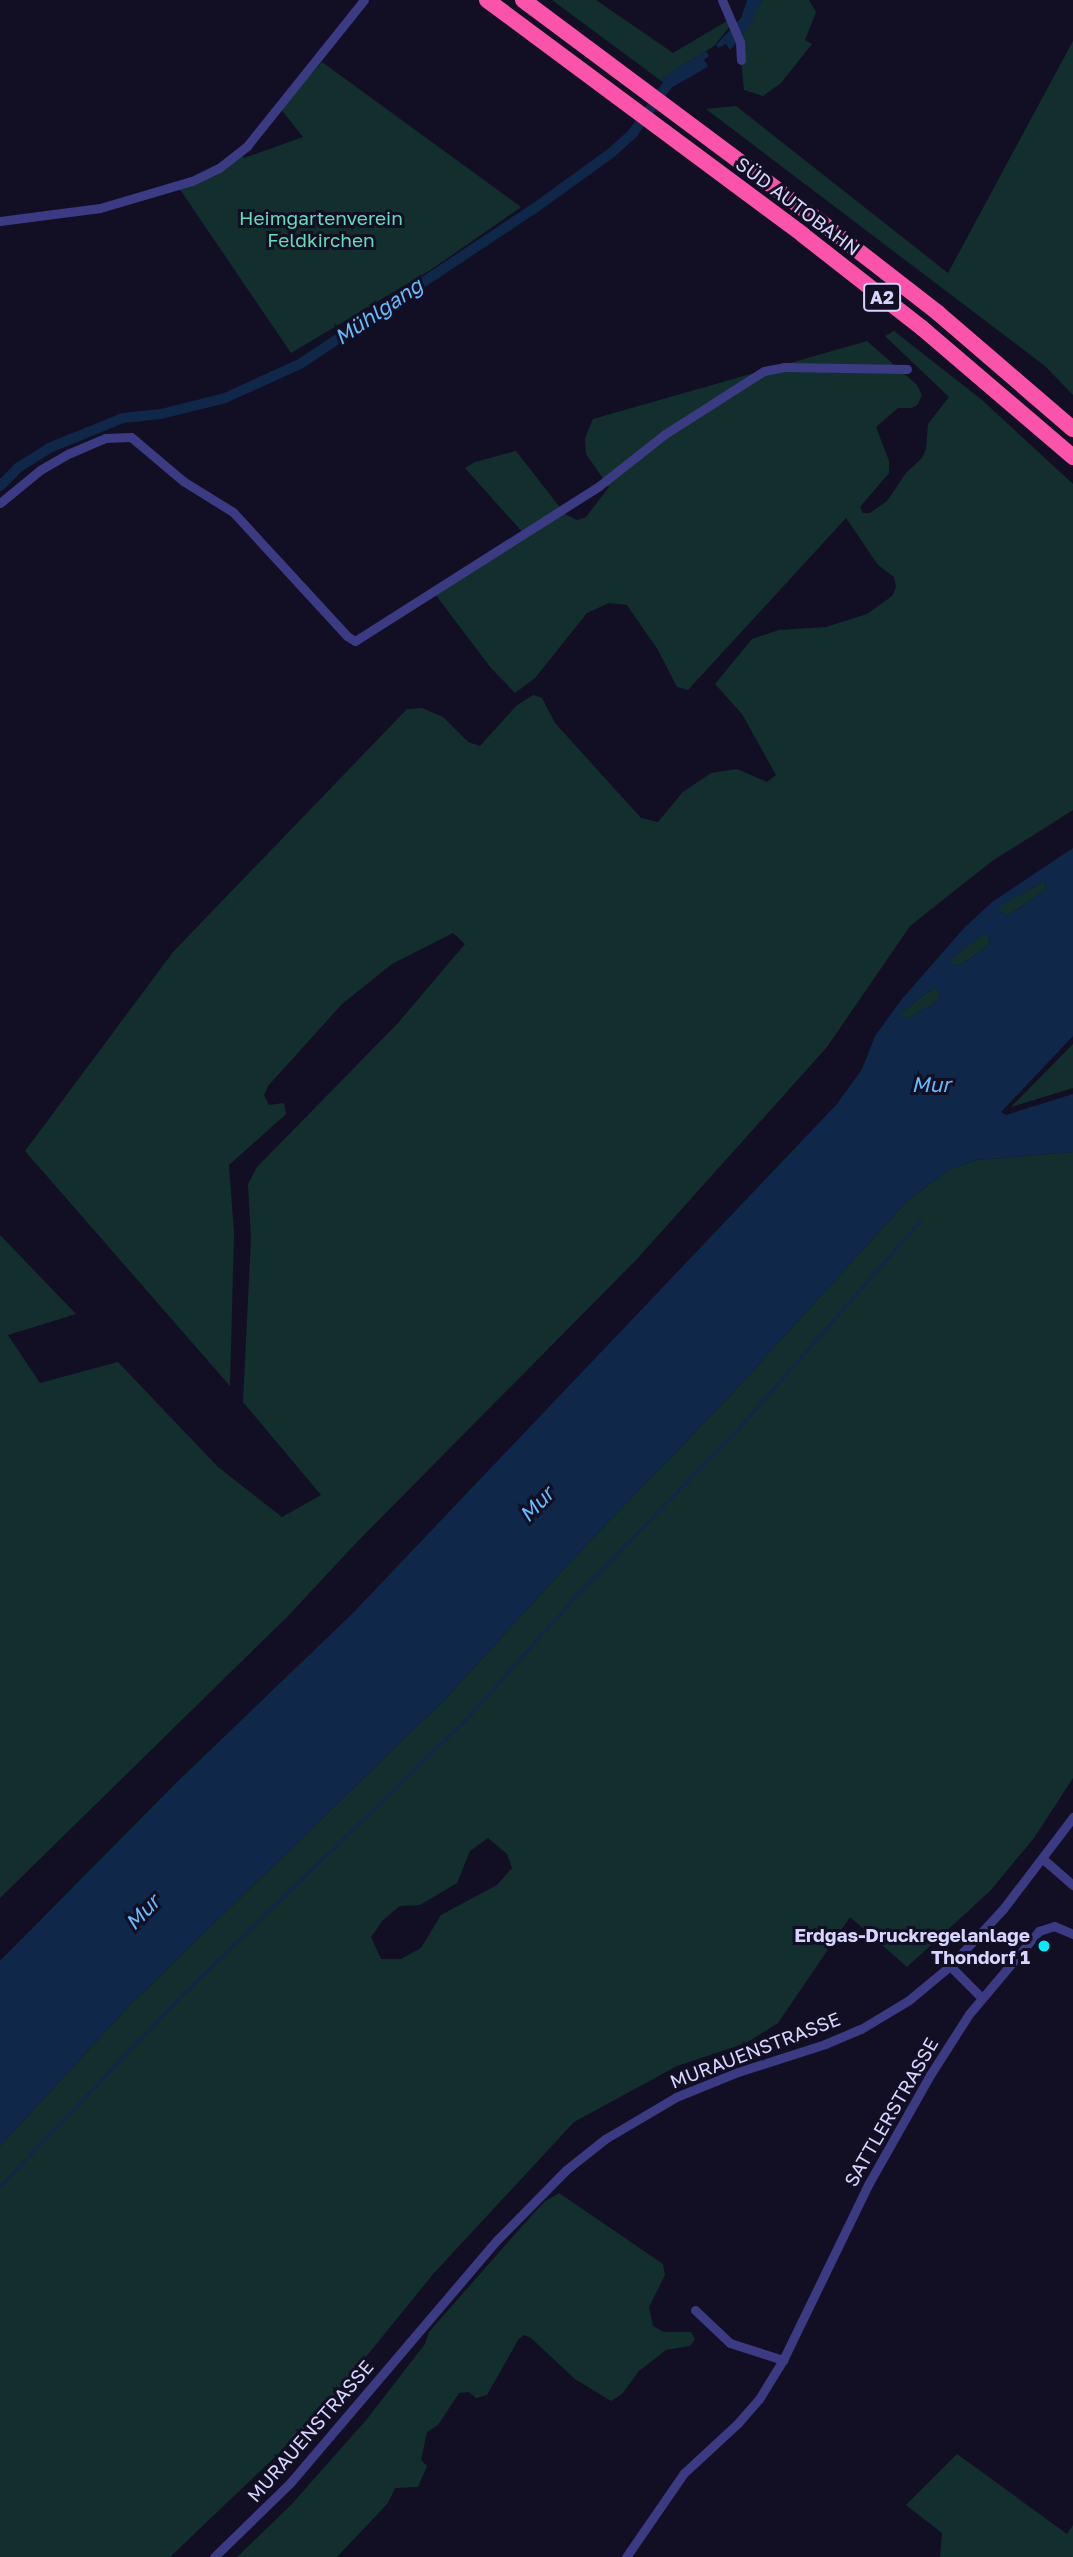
<!DOCTYPE html>
<meta charset="utf-8">
<style>
body{margin:0}
#map{position:relative;width:1073px;height:2557px;overflow:hidden;background:#120f25;font-family:"Golos Text",sans-serif}
div>[style]{position:absolute}
.green>*{inset:0;background:#122f2d}
.water>*{inset:0;background:#0f2749}
.stream>*{height:2.5px;margin:-1.25px;padding:0 1.25px;transform-origin:1.25px;border-radius:1.25px;background:#0f2749}
.canal>*{height:10px;margin:-5px;padding:0 5px;transform-origin:5px;border-radius:5px;background:#0f2749}
.minor>*{height:9px;margin:-4.5px;padding:0 4.5px;transform-origin:4.5px;border-radius:4.5px;background:#3b3b83}
.motorway>*{height:16px;margin:-8px;padding:0 8px;transform-origin:8px;border-radius:8px;background:#fb52aa}
.dots>*{width:19px;height:19px;translate:-50% -50%;box-sizing:border-box;border:4px solid #120f25;border-radius:50%}
span{translate:-50% -50%;white-space:nowrap;text-align:center;line-height:1.15;-webkit-text-stroke:6px #120f25;paint-order:stroke}
.shield-label span{padding:2px 5px;background:#120f25;border:2px solid;border-radius:5px;-webkit-text-stroke-width:0}
.shield-label{font-size:18px;color:#d7d4fe;font-weight:700}
.street-label{font-size:19px;color:#d7d4fe}
.park-label{font-size:19px;color:#61ddb9}
.poi-label{font-size:19px;color:#d7d4fe;font-weight:700}
.right{translate:-100% -50%;text-align:right}
.water-label{font-size:21px;color:#65bbfc;font-style:italic}
</style>
<div id="map">
<div class="green">
<div style="clip-path:polygon(552px 0,596px 0,673px 53px,727px 21px,731px 25px,714px 46px,660px 80px)"></div>
<div style="clip-path:polygon(762px 0,809px 0,816px 12px,805px 40px,812px 44px,781px 83px,763px 96px,744px 90px,741px 60px,741px 38px)"></div>
<div style="clip-path:polygon(1073px 41px,1073px 395px,1045px 366px,706px 109px,736px 106px,948px 273px)"></div>
<div style="clip-path:polygon(322px 62px,521px 207px,432px 269px,291px 353px,179px 188px,242px 155px,244px 158px,303px 137px,280px 108px)"></div>
<div style="clip-path:polygon(894px 331px,982px 400px,1073px 484px,1073px 810px,992px 861px,910px 926px,827px 1047px,636px 1260px,357px 1542px,287px 1617px,0 1898px,0 1235px,76px 1314px,8px 1335px,40px 1383px,118px 1362px,218px 1467px,282px 1517px,321px 1495px,243px 1402px,251px 1239px,248px 1184px,257px 1167px,398px 1023px,465px 944px,453px 933px,392px 964px,342px 1004px,268px 1086px,264px 1095px,269px 1105px,284px 1103px,286px 1114px,229px 1165px,234px 1233px,230px 1386px,25px 1151px,173px 952px,407px 709px,422px 708px,443px 717px,468px 742px,480px 746px,516px 706px,533px 695px,542px 698px,555px 723px,641px 818px,658px 822px,683px 792px,711px 773px,737px 769px,767px 782px,776px 775px,742px 714px,715px 684px,752px 639px,779px 630px,826px 627px,867px 614px,892px 596px,896px 587px,894px 577px,878px 565px,846px 518px,688px 690px,677px 687px,658px 650px,627px 605px,609px 603px,587px 613px,535px 678px,515px 693px,491px 668px,435px 594px,524px 534px,465px 468px,475px 462px,516px 451px,565px 514px,577px 520px,586px 517px,609px 487px,586px 454px,585px 438px,593px 419px,867px 341px,917px 385px,922px 395px,918px 404px,912px 408px,898px 408px,876px 427px,889px 461px,889px 473px,860px 507px,863px 513px,870px 513px,887px 501px,906px 473px,922px 458px,926px 449px,928px 424px,949px 397px,885px 336px)"></div>
<div style="clip-path:polygon(1044px 881px,1046px 889px,1035px 898px,1007px 916px,1000px 912px,999px 906px)"></div>
<div style="clip-path:polygon(982px 935px,990px 937px,989px 945px,962px 964px,956px 966px,952px 963px,951px 958px)"></div>
<div style="clip-path:polygon(933px 988px,938px 989px,940px 997px,936px 1002px,911px 1017px,902px 1017px,902px 1012px)"></div>
<div style="clip-path:polygon(1073px 1044px,1073px 1088px,1011px 1107px)"></div>
<div style="clip-path:polygon(evenodd,1073px 1152px,1073px 1778px,1034px 1838px,990px 1891px,907px 1967px,850px 1917px,778px 2023px,746px 2043px,677px 2066px,574px 2122px,434px 2273px,317px 2417px,170px 2557px,0 2557px,0 2146px,128px 2007px,448px 1696px,584px 1547px,728px 1398px,907px 1201px,948px 1170px,976px 1160px,1073px 1152px,488px 1838px,507px 1854px,512px 1868px,497px 1885px,441px 1915px,421px 1948px,401px 1959px,381px 1959px,371px 1937px,383px 1920px,400px 1906px,420px 1905px,457px 1883px,470px 1851px,488px 1838px)"></div>
<div style="clip-path:polygon(559px 2193px,663px 2264px,665px 2275px,649px 2307px,653px 2326px,664px 2332px,691px 2332px,695px 2339px,690px 2346px,666px 2350px,639px 2371px,622px 2394px,611px 2401px,575px 2379px,531px 2338px,524px 2335px,518px 2340px,487px 2395px,476px 2398px,469px 2392px,459px 2393px,438px 2425px,427px 2432px,421px 2460px,427px 2466px,418px 2487px,395px 2488px,388px 2503px,337px 2557px,237px 2557px,291px 2505px,367px 2419px,425px 2344px,429px 2332px,515px 2234px,544px 2202px)"></div>
<div style="clip-path:polygon(957px 2454px,1067px 2534px,1073px 2525px,1073px 2557px,940px 2557px,942px 2533px,906px 2505px)"></div>
</div>
<div class="water">
<div style="clip-path:polygon(747px 0,762px 0,747px 31px,730px 50px,726px 44px,718px 48px,716px 45px,741px 18px)"></div>
<div style="clip-path:polygon(706px 51px,709px 56px,704px 60px,708px 66px,704px 69px,671px 88px,660px 80px)"></div>
<div style="clip-path:polygon(evenodd,1073px 848px,1073px 1036px,1001px 1112px,1006px 1115px,1073px 1094px,1073px 1152px,976px 1160px,948px 1170px,907px 1201px,728px 1398px,584px 1547px,448px 1696px,128px 2007px,0 2146px,0 1961px,176px 1783px,352px 1614px,837px 1104px,862px 1069px,875px 1036px,902px 999px,964px 928px,992px 902px,1073px 848px,1044px 881px,1046px 889px,1035px 898px,1007px 916px,1000px 912px,1000px 906px,1044px 881px,1073px 848px,982px 935px,990px 937px,989px 945px,962px 964px,956px 966px,952px 963px,952px 958px,982px 935px,1073px 848px,933px 988px,938px 990px,940px 997px,936px 1002px,911px 1017px,902px 1017px,902px 1012px,933px 988px)"></div>
</div>
<div class="stream">
<div style="left:0;top:2186px;width:258px;rotate:-46.4deg"></div>
<div style="left:178px;top:1999px;width:400px;rotate:-44.2deg"></div>
<div style="left:465px;top:1720px;width:174px;rotate:-48.3deg"></div>
<div style="left:581px;top:1590px;width:222px;rotate:-45.7deg"></div>
<div style="left:736px;top:1431px;width:279px;rotate:-48.8deg"></div>
</div>
<div class="canal">
<div style="left:0;top:486px;width:27px;rotate:-45deg"></div>
<div style="left:19px;top:467px;width:36px;rotate:-32deg"></div>
<div style="left:49px;top:448px;width:80px;rotate:-22.1deg"></div>
<div style="left:123px;top:418px;width:38px;rotate:-6deg"></div>
<div style="left:161px;top:414px;width:66px;rotate:-14deg"></div>
<div style="left:225px;top:398px;width:82px;rotate:-24.4deg"></div>
<div style="left:300px;top:364px;width:282px;rotate:-33.6deg"></div>
<div style="left:535px;top:208px;width:94px;rotate:-35.9deg"></div>
<div style="left:611px;top:153px;width:30px;rotate:-42deg"></div>
<div style="left:633px;top:133px;width:69px;rotate:-54.5deg"></div>
</div>
<div class="minor">
<div style="left:722px;top:0;width:46px;rotate:66.8deg"></div>
<div style="left:740px;top:42px;width:18px;rotate:87deg"></div>
<div style="left:0;top:221px;width:101px;rotate:-7.4deg"></div>
<div style="left:100px;top:208px;width:96px;rotate:-16.4deg"></div>
<div style="left:192px;top:181px;width:30px;rotate:-26deg"></div>
<div style="left:219px;top:168px;width:36px;rotate:-38deg"></div>
<div style="left:247px;top:146px;width:187px;rotate:-51.3deg"></div>
<div style="left:0;top:503px;width:52px;rotate:-39.5deg"></div>
<div style="left:40px;top:470px;width:34px;rotate:-30deg"></div>
<div style="left:70px;top:453px;width:38px;rotate:-23deg"></div>
<div style="left:105px;top:438px;width:26px;rotate:-2deg"></div>
<div style="left:131px;top:437px;width:68px;rotate:40.2deg"></div>
<div style="left:183px;top:481px;width:59px;rotate:31.8deg"></div>
<div style="left:233px;top:512px;width:168px;rotate:47.4deg"></div>
<div style="left:347px;top:636px;width:9px;rotate:32deg"></div>
<div style="left:355px;top:641px;width:289px;rotate:-32.4deg"></div>
<div style="left:599px;top:486px;width:84px;rotate:-38.2deg"></div>
<div style="left:665px;top:434px;width:117px;rotate:-32.5deg"></div>
<div style="left:764px;top:371px;width:20px;rotate:-11deg"></div>
<div style="left:784px;top:367px;width:123px;rotate:0.9deg"></div>
<div style="left:1043px;top:1859px;width:40px;rotate:41deg"></div>
<div style="left:950px;top:1966px;width:45px;rotate:45deg"></div>
<div style="left:695px;top:2310px;width:48px;rotate:43.3deg"></div>
<div style="left:730px;top:2343px;width:56px;rotate:17.8deg"></div>
<div style="left:214px;top:2557px;width:106px;rotate:-44.2deg"></div>
<div style="left:290px;top:2483px;width:319px;rotate:-49.6deg"></div>
<div style="left:497px;top:2240px;width:98px;rotate:-45.4deg"></div>
<div style="left:566px;top:2170px;width:50px;rotate:-38.5deg"></div>
<div style="left:605px;top:2139px;width:82px;rotate:-30.6deg"></div>
<div style="left:676px;top:2097px;width:67px;rotate:-22deg"></div>
<div style="left:738px;top:2072px;width:91px;rotate:-17.8deg"></div>
<div style="left:825px;top:2044px;width:39px;rotate:-23deg"></div>
<div style="left:861px;top:2029px;width:56px;rotate:-31.1deg"></div>
<div style="left:909px;top:2000px;width:53px;rotate:-39.7deg"></div>
<div style="left:950px;top:1966px;width:78px;rotate:-47.1deg"></div>
<div style="left:1003px;top:1909px;width:116px;rotate:-52.7deg"></div>
<div style="left:626px;top:2557px;width:102px;rotate:-55.4deg"></div>
<div style="left:684px;top:2473px;width:74px;rotate:-42.8deg"></div>
<div style="left:738px;top:2423px;width:32px;rotate:-49deg"></div>
<div style="left:759px;top:2399px;width:46px;rotate:-58.4deg"></div>
<div style="left:783px;top:2360px;width:197px;rotate:-64.1deg"></div>
<div style="left:869px;top:2183px;width:124px;rotate:-60.5deg"></div>
<div style="left:930px;top:2075px;width:72px;rotate:-57.4deg"></div>
<div style="left:969px;top:2014px;width:109px;rotate:-49.9deg"></div>
<div style="left:1039px;top:1931px;width:16px;rotate:-18deg"></div>
<div style="left:1054px;top:1926px;width:21px;rotate:23deg"></div>
</div>
<div class="motorway">
<div style="left:487px;top:0;width:394px;rotate:36.6deg"></div>
<div style="left:803px;top:235px;width:151px;rotate:38deg"></div>
<div style="left:922px;top:328px;width:199px;rotate:40.5deg"></div>
<div style="left:523px;top:0;width:367px;rotate:36.7deg"></div>
<div style="left:817px;top:219px;width:153px;rotate:37.8deg"></div>
<div style="left:938px;top:313px;width:178px;rotate:40.7deg"></div>
</div>
<div class="dots">
<div style="left:1044px;top:1946px;background:#06eaf9"></div>
</div>
<div class="shield-label">
<span style="left:882px;top:297px">A2</span>
</div>
<div class="street-label">
<span style="left:798px;top:206px;rotate:37deg">SÜD AUTOBAHN</span>
<span style="left:755px;top:2050px;rotate:-21deg">MURAUENSTRASSE</span>
<span style="left:891px;top:2112px;rotate:-60deg">SATTLERSTRASSE</span>
<span style="left:310px;top:2431px;rotate:-49deg">MURAUENSTRASSE</span>
</div>
<div class="park-label">
<span style="left:321px;top:229px">Heimgartenverein<br>Feldkirchen</span>
</div>
<div class="poi-label">
<span class="right" style="left:1030px;top:1946px">Erdgas-Druckregelanlage<br>Thondorf 1</span>
</div>
<div class="water-label">
<span style="left:378px;top:311px;rotate:-34deg">Mühlgang</span>
<span style="left:931px;top:1084px">Mur</span>
<span style="left:536px;top:1504px;rotate:-46deg">Mur</span>
<span style="left:142px;top:1912px;rotate:-46deg">Mur</span>
</div>
</div>
